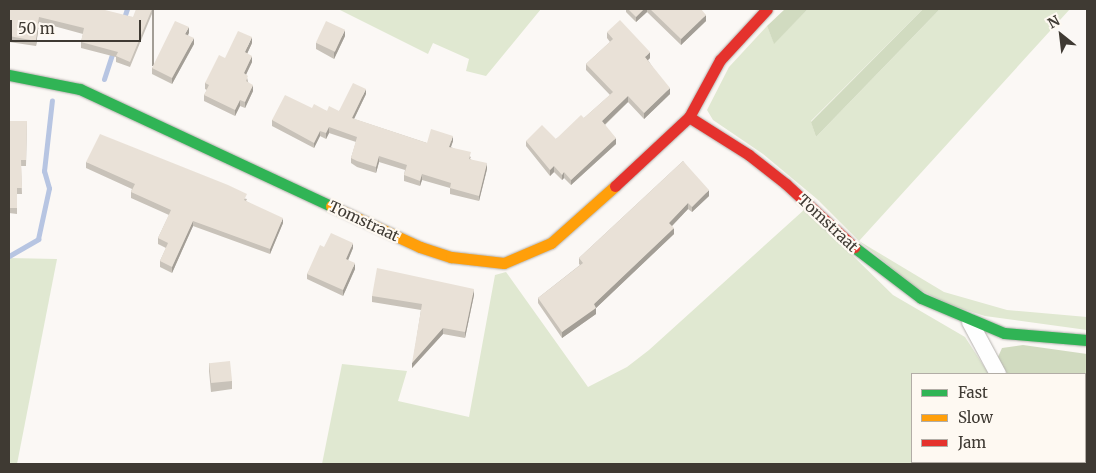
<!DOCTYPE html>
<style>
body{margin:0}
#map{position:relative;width:1096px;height:473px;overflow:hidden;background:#fbf8f5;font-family:Merriweather,serif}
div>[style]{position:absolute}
.green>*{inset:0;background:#e0e8d1}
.forest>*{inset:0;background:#d1dbc0}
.stream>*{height:5px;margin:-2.5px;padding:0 2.5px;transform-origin:2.5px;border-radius:2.5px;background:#b7c5e2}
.roads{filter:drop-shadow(0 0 1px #b5b2ae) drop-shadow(0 0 1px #b5b2ae)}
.street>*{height:16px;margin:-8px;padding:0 8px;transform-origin:8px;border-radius:8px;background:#fefefe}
.fast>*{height:11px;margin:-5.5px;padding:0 5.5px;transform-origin:5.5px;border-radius:5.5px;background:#30b455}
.slow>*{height:11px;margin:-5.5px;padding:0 5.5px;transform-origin:5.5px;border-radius:5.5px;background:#ff9f0a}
.jam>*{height:11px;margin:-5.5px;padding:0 5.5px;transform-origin:5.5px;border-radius:5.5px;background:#e5322d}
.wall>*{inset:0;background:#c8c2b9}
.shaded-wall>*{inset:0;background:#a39e96;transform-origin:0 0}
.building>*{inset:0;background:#e9e1d7;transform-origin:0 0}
span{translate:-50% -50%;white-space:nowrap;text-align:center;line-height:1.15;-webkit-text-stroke:4.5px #fef9f2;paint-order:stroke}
.street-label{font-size:15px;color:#3f3a33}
.frame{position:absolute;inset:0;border:10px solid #3f3a33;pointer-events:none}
.legend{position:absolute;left:911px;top:373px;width:175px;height:90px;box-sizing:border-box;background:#fef9f2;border:1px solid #b2ada6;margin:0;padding:6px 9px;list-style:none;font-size:15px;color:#3f3a33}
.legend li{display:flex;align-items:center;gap:10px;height:25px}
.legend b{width:25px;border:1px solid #b2ada6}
.north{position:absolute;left:1036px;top:10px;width:50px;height:50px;-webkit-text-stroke:4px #fef9f2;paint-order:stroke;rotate:331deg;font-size:14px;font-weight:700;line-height:20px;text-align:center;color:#3f3a33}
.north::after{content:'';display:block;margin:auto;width:18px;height:22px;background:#3f3a33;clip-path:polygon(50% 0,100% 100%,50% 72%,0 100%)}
.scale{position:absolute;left:10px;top:20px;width:131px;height:22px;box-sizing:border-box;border:2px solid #3f3a33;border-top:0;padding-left:6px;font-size:15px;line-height:18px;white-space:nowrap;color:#3f3a33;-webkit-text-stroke:4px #fef9f2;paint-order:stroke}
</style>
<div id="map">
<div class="green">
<div style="clip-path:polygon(338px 9px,541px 9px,486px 76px,466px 71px,469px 59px,433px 43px,428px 54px)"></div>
<div style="clip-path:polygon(808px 9px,923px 9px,811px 121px,816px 137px,940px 9px,1070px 9px,859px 241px,944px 292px,1007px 310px,1087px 317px,1087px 330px,985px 316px,950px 305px,916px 288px,859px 241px,817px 199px,763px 154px,713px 120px,707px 110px,729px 67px,767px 26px,774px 43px)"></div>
<div style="clip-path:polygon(805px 209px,893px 295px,965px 337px,989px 374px,912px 374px,912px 462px,1072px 464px,322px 464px,342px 364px,407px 371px,398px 401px,469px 417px,495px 275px,506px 272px,588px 387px,627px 367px,649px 350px)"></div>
<div style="clip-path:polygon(9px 258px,57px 259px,17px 464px,9px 464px)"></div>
</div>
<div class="forest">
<div style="clip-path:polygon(785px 9px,808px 9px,774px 44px,767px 26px)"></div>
<div style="clip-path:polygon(923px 9px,940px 9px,816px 137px,811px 122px)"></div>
<div style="clip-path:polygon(1023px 345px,1087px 354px,1087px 410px,1085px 411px,1085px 374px,1007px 374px,998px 357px,1002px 348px)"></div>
</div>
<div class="stream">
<div style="left:123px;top:21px;width:13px;rotate:-72deg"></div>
<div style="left:104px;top:79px;width:29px;rotate:-72deg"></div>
<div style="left:9px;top:256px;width:34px;rotate:-30deg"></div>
<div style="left:38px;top:239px;width:52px;rotate:-77.8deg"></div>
<div style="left:49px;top:188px;width:18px;rotate:-106deg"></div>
<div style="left:44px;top:171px;width:71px;rotate:-83.6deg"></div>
</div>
<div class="roads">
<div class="street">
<div style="left:970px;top:322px;width:59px;rotate:61.7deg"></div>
<div style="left:1079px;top:462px;width:3px;rotate:45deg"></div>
</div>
<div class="fast">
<div style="left:9px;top:75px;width:72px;rotate:11.2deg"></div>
<div style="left:80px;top:89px;width:277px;rotate:25deg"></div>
<div style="left:854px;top:247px;width:84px;rotate:37.3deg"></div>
<div style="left:921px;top:298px;width:90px;rotate:22.9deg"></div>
<div style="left:1004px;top:333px;width:83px;rotate:4.8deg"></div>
</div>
<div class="slow">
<div style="left:331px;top:206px;width:98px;rotate:24.7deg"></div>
<div style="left:420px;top:247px;width:33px;rotate:18deg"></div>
<div style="left:451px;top:257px;width:53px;rotate:6.5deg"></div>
<div style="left:504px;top:263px;width:51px;rotate:-23.1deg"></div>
<div style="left:551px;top:243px;width:86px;rotate:-41.7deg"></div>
</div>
<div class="jam">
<div style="left:689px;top:117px;width:71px;rotate:32.3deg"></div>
<div style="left:749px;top:155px;width:47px;rotate:38.1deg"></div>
<div style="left:786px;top:184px;width:93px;rotate:42.8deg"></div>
<div style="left:615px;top:186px;width:101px;rotate:-43deg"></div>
<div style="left:689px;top:117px;width:65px;rotate:-61.5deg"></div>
<div style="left:720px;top:60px;width:69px;rotate:-47.3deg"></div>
</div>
</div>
<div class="wall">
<div style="clip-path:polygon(9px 9px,133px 17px,154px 9px,130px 67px,116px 62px,116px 57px,81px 48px,81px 42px,83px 34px,39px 22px,36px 46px,9px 42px)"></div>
<div style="clip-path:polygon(626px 9px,701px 9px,706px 21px,681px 45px,647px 12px,636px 22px,626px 12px)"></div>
<div style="clip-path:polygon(607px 32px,650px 58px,648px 60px,670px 94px,644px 119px,628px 102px,605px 125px,616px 144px,571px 185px,564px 178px,562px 180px,554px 172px,550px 176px,526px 146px,526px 141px,556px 139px,584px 118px,610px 95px,586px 70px,586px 64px,610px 42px,607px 38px)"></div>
<div style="clip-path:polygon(189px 33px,188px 35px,194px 44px,172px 84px,152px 74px,152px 68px)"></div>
<div style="clip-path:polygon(345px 36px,334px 59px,316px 49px,316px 43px)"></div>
<div style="clip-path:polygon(252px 43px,247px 54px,252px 62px,246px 74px,248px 81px,248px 82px,253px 91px,245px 108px,240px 106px,235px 116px,204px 101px,204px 95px,207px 90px,205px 89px,205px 83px)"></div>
<div style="clip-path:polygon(366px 94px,354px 119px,427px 143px,453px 141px,451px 147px,471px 157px,470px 159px,487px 169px,479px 201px,450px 194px,450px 188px,422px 180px,420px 186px,404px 181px,404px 175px,405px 170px,379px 162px,376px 173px,357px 167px,351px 163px,351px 158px,356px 142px,329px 133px,326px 139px,320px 136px,314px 148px,272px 126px,272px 120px,312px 108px,327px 111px,339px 111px)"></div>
<div style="clip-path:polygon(9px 121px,27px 121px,26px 166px,21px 166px,22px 194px,17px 194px,17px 214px,9px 213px)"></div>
<div style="clip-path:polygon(683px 161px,709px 196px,692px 212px,688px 209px,672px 226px,674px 234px,596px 308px,596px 314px,562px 338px,538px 303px,538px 298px,580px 265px,579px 264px,579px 258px)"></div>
<div style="clip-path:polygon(86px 162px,247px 199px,246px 201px,283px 223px,270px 254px,193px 226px,172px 273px,160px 267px,160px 261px,166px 248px,158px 244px,158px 238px,169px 215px,131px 198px,131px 192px,132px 189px,86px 168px)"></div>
<div style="clip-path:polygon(324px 247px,353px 248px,348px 260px,355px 269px,343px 296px,307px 279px,307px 274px)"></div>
<div style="clip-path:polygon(474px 295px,465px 338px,443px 334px,412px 368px,421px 310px,372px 302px,372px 296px)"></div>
<div style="clip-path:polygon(209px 363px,232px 381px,232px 389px,211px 392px,209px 371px)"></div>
</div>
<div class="shaded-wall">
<div style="left:152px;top:9px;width:2px;height:57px"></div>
<div style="clip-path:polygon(644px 9px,647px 9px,647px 12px,636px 22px,636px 17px)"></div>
<div style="clip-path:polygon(706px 15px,706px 21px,681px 45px,681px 39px)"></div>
<div style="clip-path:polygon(39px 17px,39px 22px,36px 46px,36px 41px)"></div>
<div style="clip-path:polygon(189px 27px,189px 33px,185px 40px,185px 34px)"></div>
<div style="clip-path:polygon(345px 30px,345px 36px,334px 59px,334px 53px)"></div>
<div style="clip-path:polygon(252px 37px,252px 43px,245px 58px,245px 52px)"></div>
<div style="clip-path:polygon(194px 38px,194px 44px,172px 84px,172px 78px)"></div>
<div style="clip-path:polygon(650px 52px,650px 58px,645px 63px,645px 57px)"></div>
<div style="clip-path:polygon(252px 56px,252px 62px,244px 79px,244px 73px)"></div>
<div style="clip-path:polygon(253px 85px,253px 91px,245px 108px,245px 102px)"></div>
<div style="clip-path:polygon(670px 88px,670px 94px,644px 119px,644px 113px)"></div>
<div style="clip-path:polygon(366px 89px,366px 94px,352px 123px,352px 118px)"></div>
<div style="clip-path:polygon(628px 96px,628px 102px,602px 127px,602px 121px)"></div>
<div style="clip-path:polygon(240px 100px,240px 106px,235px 116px,235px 110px)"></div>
<div style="clip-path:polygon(329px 127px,329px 133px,326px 139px,326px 133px)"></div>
<div style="clip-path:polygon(320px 131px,320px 136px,314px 148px,314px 143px)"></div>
<div style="clip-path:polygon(453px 136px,453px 141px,449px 152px,449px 147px)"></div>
<div style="clip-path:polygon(616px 138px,616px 144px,571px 185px,571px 180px)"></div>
<div style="clip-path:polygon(379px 156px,379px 162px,376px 173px,376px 167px)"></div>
<div style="clip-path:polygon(487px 163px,487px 169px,479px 201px,479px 196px)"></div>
<div style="clip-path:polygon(554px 166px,554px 172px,550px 176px,550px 170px)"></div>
<div style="clip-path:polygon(564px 172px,564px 178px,562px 180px,562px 175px)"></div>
<div style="clip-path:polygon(422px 174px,422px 180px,420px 186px,420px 181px)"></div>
<div style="clip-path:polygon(709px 190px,709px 196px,692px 212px,692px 207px)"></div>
<div style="clip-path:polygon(688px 203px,688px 209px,669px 229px,669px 223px)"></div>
<div style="clip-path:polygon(283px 218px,283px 223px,270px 254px,270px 249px)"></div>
<div style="clip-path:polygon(193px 221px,193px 226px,172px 273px,172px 267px)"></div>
<div style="clip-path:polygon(674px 228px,674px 234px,594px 310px,596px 308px,596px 314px,562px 338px,562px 332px,594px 304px)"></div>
<div style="clip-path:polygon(353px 243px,353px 248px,346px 265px,346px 259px)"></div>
<div style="clip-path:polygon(355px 263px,355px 269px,343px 296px,343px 290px)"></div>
<div style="clip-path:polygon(474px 289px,474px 295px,465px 338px,465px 332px)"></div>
<div style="clip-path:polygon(443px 328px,443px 334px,412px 368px,412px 363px)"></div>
</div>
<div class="building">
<div style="clip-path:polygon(9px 9px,101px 9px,133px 17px,136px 9px,152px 9px,130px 62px,116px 56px,118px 52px,81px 42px,84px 28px,39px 17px,36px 41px,9px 36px)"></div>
<div style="clip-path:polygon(628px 9px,644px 9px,636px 17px)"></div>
<div style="clip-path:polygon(650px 9px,701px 9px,706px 15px,681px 39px)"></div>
<div style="clip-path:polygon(620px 20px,650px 52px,645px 57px,670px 88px,644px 113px,628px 96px,602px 121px,616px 138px,571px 180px,564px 172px,562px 175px,554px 166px,550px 170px,526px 141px,542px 125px,556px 139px,581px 115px,584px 118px,613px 92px,586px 64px,613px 39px,607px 32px)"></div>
<div style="clip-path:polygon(175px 21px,189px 27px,185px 34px,194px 38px,172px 78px,152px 68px)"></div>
<div style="left:326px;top:21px;width:21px;height:24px;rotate:25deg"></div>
<div style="clip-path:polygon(238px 31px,252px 37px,245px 52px,252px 56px,244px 73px,248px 76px,246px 81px,253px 85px,245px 102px,240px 100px,235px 110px,204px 95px,209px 85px,205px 83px,219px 55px,225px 58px)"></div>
<div style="clip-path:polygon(353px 83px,366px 89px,352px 118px,427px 143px,431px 129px,453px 136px,449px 147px,471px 152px,469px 159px,487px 163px,479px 196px,450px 188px,451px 183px,422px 174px,420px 181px,404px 175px,407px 165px,379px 156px,376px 167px,357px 161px,351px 158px,357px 137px,329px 127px,326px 133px,320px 131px,314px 143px,272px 120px,285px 95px,312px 108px,314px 104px,327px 111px,329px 106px,339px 111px)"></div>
<div style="clip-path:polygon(9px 121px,27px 121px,26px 160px,21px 160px,22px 188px,17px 188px,17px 208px,9px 208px)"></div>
<div style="clip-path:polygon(100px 134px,228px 185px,247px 194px,244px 200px,283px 218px,270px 249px,193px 221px,172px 267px,160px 261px,168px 243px,158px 238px,171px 210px,131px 192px,135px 184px,86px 162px)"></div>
<div style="clip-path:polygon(683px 161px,709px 190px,692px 207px,688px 203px,669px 223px,674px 228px,594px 304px,596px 308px,562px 332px,538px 298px,583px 263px,579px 258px)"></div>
<div style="clip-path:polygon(331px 233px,353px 243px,346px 259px,355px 263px,343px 290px,307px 274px,320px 245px,324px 247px)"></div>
<div style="clip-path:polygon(377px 268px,474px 289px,465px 332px,443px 328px,412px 363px,422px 304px,372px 296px)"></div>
<div style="left:230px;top:361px;width:20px;height:21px;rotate:84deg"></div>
</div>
<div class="street-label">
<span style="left:364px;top:221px;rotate:25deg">Tomstraat</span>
<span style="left:828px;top:223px;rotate:43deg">Tomstraat</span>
</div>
<div class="frame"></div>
<ul class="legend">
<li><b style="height:6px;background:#30b455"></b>Fast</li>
<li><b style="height:6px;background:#ff9f0a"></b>Slow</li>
<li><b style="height:6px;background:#e5322d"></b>Jam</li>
</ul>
<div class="north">N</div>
<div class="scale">50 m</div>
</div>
